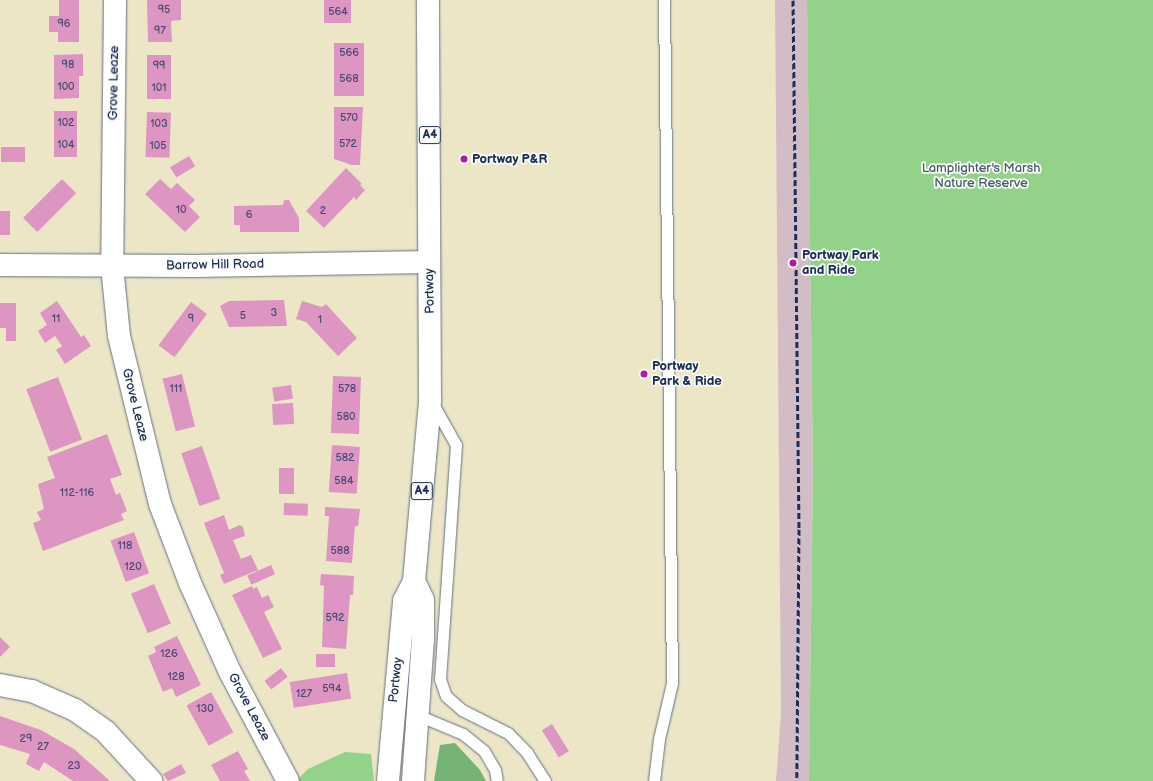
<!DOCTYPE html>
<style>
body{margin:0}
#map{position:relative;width:1153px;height:781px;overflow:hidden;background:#ece6c7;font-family:"Balsamiq Sans",sans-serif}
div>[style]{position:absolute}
.industrial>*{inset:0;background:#d2bdc6}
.green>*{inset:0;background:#92d289}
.forest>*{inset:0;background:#75b475}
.building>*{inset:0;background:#dd96c1;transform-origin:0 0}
.roads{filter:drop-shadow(0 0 1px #646f83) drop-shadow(0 0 1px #646f83)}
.service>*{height:11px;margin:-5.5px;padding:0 5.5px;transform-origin:5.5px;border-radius:5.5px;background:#fff}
.minor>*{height:22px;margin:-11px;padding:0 11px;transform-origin:11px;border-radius:11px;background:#fff}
.trunk>*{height:22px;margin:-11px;padding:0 11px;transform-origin:11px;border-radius:11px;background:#fff}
.rail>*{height:3px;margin-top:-1.5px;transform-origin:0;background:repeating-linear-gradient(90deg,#1b2f5e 0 6px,transparent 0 9px)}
.dots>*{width:11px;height:11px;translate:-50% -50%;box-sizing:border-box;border:2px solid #fdfcf7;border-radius:50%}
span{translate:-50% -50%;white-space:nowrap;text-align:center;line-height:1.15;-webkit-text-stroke:3.5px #fdfcf7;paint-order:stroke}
.number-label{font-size:11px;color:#4c4977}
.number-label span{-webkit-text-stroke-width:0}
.shield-label span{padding:1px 3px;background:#fdfcf7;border:1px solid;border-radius:3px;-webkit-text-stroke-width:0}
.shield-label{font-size:12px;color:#1b2f5e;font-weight:700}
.street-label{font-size:13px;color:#1b2f5e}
.poi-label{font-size:13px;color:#1b2f5e;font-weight:700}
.left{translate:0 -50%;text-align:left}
.park-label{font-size:13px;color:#3f606b}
</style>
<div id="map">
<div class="industrial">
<div style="clip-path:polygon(775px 0,807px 0,813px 471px,809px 781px,776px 781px,781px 713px)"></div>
</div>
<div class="green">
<div style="clip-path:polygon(807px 0,1153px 0,1153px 781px,809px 781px,813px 471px)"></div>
<div style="clip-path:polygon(345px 752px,371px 754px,374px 781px,296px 781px,308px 769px)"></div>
</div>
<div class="forest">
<div style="clip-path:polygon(455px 743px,480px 770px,486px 781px,434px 781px,440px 745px)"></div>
</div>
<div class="building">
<div style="clip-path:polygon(59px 0,79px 0,79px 42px,58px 42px,58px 32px,49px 32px,49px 16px,59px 16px)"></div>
<div style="clip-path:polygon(147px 0,181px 0,181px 20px,171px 21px,172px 42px,148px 42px)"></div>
<div style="left:324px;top:0;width:27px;height:23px"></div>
<div style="left:334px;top:43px;width:30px;height:53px"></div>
<div style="clip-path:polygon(83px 54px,83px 76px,79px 76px,79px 98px,54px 99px,54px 55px)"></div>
<div style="left:147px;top:55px;width:24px;height:44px"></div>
<div style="clip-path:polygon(334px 107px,363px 107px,360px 165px,352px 165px,334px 159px)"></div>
<div style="left:54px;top:111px;width:23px;height:46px"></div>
<div style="left:147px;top:112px;width:24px;height:45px;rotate:2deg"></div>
<div style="left:1px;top:147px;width:24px;height:15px"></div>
<div style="left:189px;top:156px;width:12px;height:22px;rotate:59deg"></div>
<div style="clip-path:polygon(346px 168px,362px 184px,360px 185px,365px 190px,356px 200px,354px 197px,324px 228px,306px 211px)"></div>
<div style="left:62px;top:179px;width:20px;height:55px;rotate:45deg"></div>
<div style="clip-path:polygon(160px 179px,171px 189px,177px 183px,195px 200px,189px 206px,200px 217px,185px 232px,145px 194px)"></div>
<div style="clip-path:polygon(284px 200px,289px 200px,299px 218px,299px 232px,240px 232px,240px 225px,234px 225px,234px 206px,283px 205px)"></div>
<div style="left:0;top:211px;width:10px;height:24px"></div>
<div style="clip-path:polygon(284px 300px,287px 326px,229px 327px,220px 306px,229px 301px)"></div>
<div style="clip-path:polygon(57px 301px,81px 337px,84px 335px,91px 346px,65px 364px,56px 350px,62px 346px,55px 336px,45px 343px,38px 331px,47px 325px,40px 313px)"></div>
<div style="clip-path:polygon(302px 301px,322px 307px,326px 304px,357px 338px,338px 356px,306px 322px,296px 319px)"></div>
<div style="left:191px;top:302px;width:20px;height:54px;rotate:37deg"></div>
<div style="clip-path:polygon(0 303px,16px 303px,16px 341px,6px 341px,6px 328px,0 328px)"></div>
<div style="left:182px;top:374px;width:54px;height:20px;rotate:76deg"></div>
<div style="left:333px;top:376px;width:28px;height:57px;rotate:2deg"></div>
<div style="left:58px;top:377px;width:67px;height:34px;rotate:69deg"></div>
<div style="left:291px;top:385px;width:14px;height:19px;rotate:82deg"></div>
<div style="left:293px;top:403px;width:21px;height:21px;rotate:87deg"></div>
<div style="clip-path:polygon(107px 434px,122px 475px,110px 479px,116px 495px,120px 493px,127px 511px,121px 514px,124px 520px,43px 551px,33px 523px,41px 520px,37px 512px,44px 509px,38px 484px,55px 478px,47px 457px)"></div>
<div style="left:332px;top:445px;width:28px;height:47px;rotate:4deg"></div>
<div style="left:202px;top:446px;width:56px;height:22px;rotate:71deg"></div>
<div style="left:279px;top:468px;width:15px;height:26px"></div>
<div style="left:284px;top:503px;width:24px;height:12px;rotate:2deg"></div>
<div style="clip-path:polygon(325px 507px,360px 509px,358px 526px,355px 526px,352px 563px,326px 561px,329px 516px,325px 516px)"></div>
<div style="clip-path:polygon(224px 515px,229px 530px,240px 525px,243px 527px,245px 536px,233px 540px,241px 559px,251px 555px,258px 570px,224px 584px,220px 575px,224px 573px,204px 523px)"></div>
<div style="left:134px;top:532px;width:44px;height:25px;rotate:70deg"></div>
<div style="left:271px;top:565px;width:10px;height:26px;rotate:66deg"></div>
<div style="clip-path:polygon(321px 574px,354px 576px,353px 595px,350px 595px,346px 649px,322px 647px,324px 586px,320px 585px)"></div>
<div style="left:154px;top:584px;width:43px;height:25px;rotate:67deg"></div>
<div style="clip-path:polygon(252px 586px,253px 589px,257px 587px,262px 598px,268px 595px,274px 607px,264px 612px,282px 649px,263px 658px,232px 595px)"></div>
<div style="clip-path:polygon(177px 636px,201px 685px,176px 697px,172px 688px,163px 692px,148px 656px,156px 652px,154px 647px)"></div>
<div style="clip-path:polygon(0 637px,10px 647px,0 657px)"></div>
<div style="left:316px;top:654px;width:19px;height:13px"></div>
<div style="left:281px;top:668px;width:11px;height:21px;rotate:52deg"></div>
<div style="left:347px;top:673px;width:26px;height:58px;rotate:81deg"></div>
<div style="left:211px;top:692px;width:46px;height:28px;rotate:61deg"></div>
<div style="clip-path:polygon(0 716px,41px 730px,74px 749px,110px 781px,73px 781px,44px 762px,39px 771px,26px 764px,30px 754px,0 745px)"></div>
<div style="left:552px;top:724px;width:32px;height:12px;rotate:58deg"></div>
<div style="clip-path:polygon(238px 751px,248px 769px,244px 771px,250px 781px,220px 781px,211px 765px)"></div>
<div style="clip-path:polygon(181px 764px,186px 773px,168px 781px,163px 774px)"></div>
</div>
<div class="roads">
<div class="service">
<div style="left:433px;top:404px;width:47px;rotate:60.7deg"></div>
<div style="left:456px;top:445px;width:235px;rotate:93.9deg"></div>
<div style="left:440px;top:679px;width:18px;rotate:71deg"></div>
<div style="left:446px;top:696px;width:21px;rotate:41deg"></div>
<div style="left:462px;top:710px;width:51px;rotate:26.6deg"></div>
<div style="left:508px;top:733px;width:28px;rotate:46deg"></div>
<div style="left:527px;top:753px;width:33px;rotate:57deg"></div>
<div style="left:415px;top:714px;width:52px;rotate:22.6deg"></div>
<div style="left:463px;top:734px;width:27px;rotate:39deg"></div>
<div style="left:484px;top:751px;width:22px;rotate:60deg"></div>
<div style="left:495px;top:770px;width:11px;rotate:80deg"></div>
<div style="left:654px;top:781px;width:42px;rotate:-83.2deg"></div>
<div style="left:659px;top:739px;width:57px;rotate:-76.9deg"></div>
<div style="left:672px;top:683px;width:683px;rotate:-90.67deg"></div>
</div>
<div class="minor">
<div style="left:115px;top:0;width:266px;rotate:90.6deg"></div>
<div style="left:112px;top:266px;width:70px;rotate:84.3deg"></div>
<div style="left:119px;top:336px;width:173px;rotate:76.3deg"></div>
<div style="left:160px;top:504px;width:85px;rotate:69.2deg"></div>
<div style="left:190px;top:583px;width:98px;rotate:65.8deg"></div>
<div style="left:230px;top:672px;width:123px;rotate:62deg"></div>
<div style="left:0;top:265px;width:195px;rotate:0.3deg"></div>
<div style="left:195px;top:266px;width:234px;rotate:-1deg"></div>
<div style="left:0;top:685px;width:33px;rotate:11deg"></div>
<div style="left:32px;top:691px;width:47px;rotate:23.8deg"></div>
<div style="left:75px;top:710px;width:38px;rotate:35deg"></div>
<div style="left:106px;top:732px;width:67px;rotate:47.4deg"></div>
</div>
<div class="trunk">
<div style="left:388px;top:781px;width:181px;rotate:-84.9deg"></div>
<div style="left:404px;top:601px;width:22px;rotate:-63deg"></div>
<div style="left:414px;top:581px;width:182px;rotate:-84.9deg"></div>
<div style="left:430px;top:400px;width:400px;rotate:-90.3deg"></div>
<div style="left:413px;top:781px;width:142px;rotate:-86deg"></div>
<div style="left:423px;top:639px;width:39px;rotate:-90deg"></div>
<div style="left:423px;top:600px;width:21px;rotate:-115deg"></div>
</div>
</div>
<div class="rail">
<div style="left:793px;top:0;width:529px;rotate:89.35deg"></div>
<div style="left:799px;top:529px;width:252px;rotate:90.5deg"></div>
</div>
<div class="dots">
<div style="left:464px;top:159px;background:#b5179e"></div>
<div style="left:793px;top:263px;background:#b5179e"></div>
<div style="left:644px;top:374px;background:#b5179e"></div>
</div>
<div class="number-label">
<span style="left:164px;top:10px">95</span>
<span style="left:338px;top:12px">564</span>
<span style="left:64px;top:24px">96</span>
<span style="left:160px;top:31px">97</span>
<span style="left:349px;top:53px">566</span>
<span style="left:68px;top:65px">98</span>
<span style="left:159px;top:66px">99</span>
<span style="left:349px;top:79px">568</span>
<span style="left:66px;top:87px">100</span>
<span style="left:159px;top:88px">101</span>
<span style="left:349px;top:118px">570</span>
<span style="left:66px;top:123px">102</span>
<span style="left:159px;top:124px">103</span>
<span style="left:348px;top:144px">572</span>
<span style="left:66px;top:145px">104</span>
<span style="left:158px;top:146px">105</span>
<span style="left:181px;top:210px">10</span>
<span style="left:323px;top:211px">2</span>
<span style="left:249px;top:215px">6</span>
<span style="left:274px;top:313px">3</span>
<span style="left:243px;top:316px">5</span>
<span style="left:56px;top:319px">11</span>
<span style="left:191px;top:319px">9</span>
<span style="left:320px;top:320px">1</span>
<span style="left:176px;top:389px">111</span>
<span style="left:347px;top:389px">578</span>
<span style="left:346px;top:417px">580</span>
<span style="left:345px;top:458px">582</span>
<span style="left:344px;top:481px">584</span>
<span style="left:77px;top:493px">112-116</span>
<span style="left:125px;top:546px">118</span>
<span style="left:340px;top:551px">588</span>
<span style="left:133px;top:567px">120</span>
<span style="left:335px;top:618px">592</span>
<span style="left:169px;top:654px">126</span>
<span style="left:176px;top:677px">128</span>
<span style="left:332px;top:689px">594</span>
<span style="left:304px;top:694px">127</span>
<span style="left:205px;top:709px">130</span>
<span style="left:26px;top:739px">29</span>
<span style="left:43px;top:747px">27</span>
<span style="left:74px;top:766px">23</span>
</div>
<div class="shield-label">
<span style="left:430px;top:135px">A4</span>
<span style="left:422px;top:491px">A4</span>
</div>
<div class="street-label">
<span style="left:114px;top:83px;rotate:-89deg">Grove Leaze</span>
<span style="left:215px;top:265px;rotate:-1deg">Barrow Hill Road</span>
<span style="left:430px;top:291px;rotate:-91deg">Portway</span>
<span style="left:135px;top:405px;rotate:76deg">Grove Leaze</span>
<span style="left:396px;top:680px;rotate:-84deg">Portway</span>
<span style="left:249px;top:707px;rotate:62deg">Grove Leaze</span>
</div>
<div class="poi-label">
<span class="left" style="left:472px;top:159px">Portway P&amp;R</span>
<span class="left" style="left:802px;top:263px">Portway Park<br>and Ride</span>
<span class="left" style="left:652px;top:374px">Portway<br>Park &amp; Ride</span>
</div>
<div class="park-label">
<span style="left:981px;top:176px">Lamplighter's Marsh<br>Nature Reserve</span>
</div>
</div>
